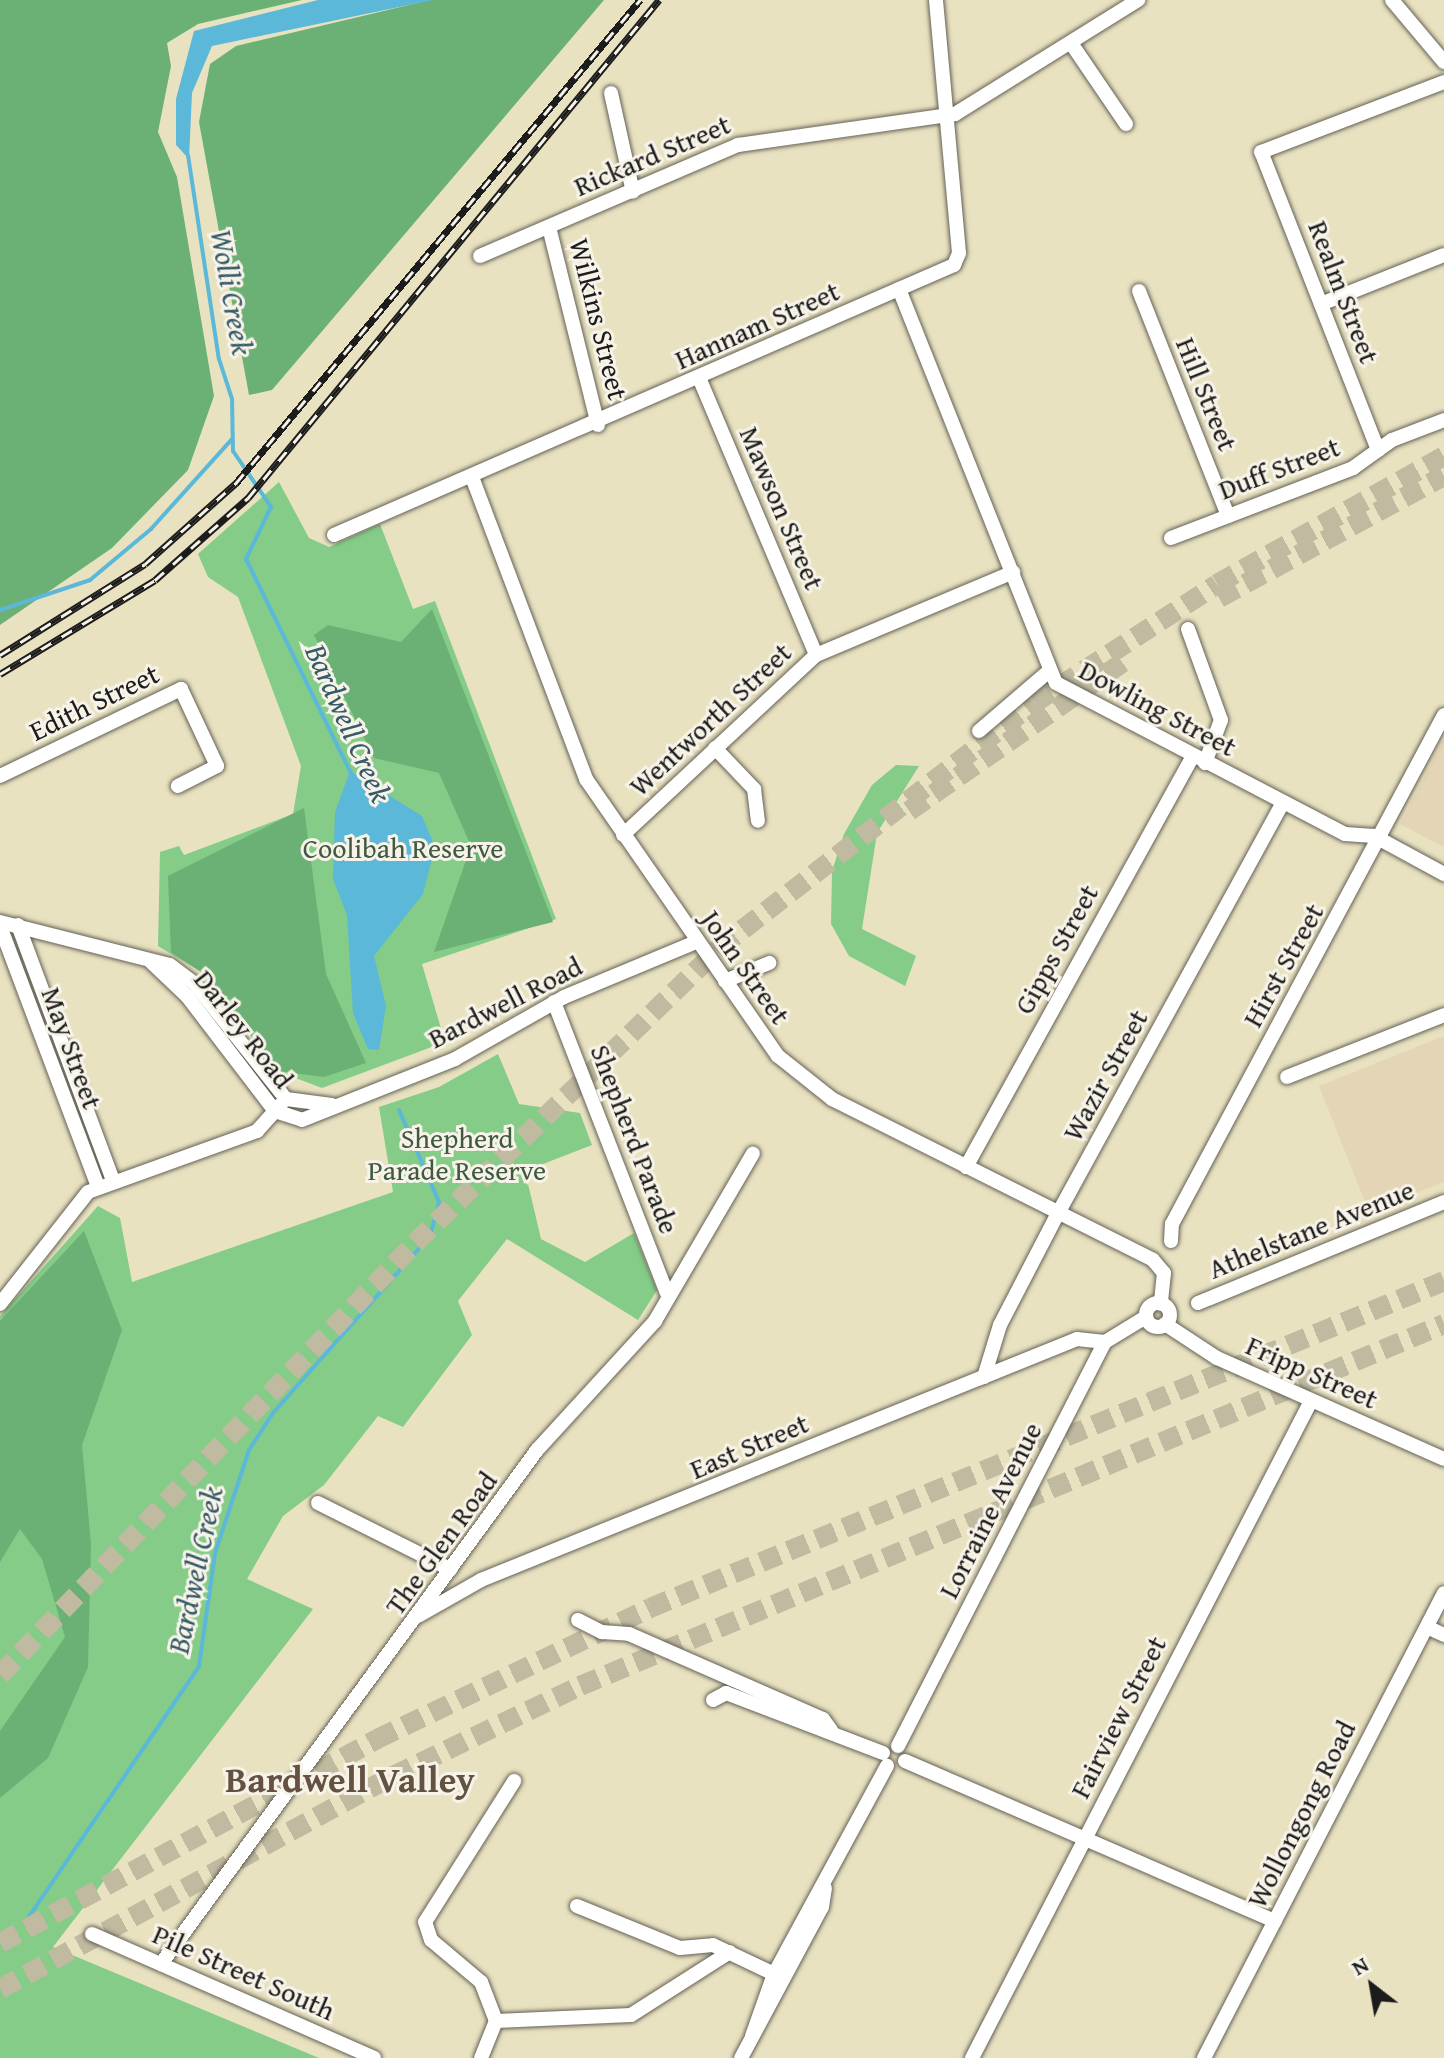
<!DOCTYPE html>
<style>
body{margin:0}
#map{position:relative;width:1444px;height:2058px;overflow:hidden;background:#e9e2c1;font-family:"Gentium Book Plus",serif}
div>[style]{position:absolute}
.built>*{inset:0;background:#e5d5b7}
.green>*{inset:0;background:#84cc88}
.forest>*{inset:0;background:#6bb074}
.water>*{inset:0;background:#5bb8d9}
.stream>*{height:4px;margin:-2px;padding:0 2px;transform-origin:2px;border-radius:2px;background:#5bb8d9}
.highway-tunnel>*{height:20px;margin-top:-10px;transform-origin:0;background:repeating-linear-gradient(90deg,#c0baa0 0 20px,transparent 0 30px)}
.roads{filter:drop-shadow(0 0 2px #646156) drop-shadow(0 0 2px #646156)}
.minor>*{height:14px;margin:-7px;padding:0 7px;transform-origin:7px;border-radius:7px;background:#fff}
.minor>.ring{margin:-7px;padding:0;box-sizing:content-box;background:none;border:14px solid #fff;border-radius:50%}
.rail>*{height:7px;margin-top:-3.5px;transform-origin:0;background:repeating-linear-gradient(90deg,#f7f3e8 0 12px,#1c1c1c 0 24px);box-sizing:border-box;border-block:2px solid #1c1c1c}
span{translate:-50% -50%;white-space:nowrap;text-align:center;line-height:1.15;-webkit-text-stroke:6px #f7f3e8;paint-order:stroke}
.street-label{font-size:28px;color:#1c1c1c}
.park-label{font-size:28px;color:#405a42}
.water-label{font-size:30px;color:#355a68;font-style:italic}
.district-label{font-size:36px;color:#635141;font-weight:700}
.north{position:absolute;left:1332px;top:1946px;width:80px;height:80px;-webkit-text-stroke:6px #f7f3e8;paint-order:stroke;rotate:329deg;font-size:22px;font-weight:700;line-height:32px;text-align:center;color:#1c1c1c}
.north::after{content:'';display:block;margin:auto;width:28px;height:36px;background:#1c1c1c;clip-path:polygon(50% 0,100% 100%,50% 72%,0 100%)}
</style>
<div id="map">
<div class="built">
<div style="clip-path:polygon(1444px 739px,1444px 847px,1400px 824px)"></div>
<div style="clip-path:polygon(1444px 1036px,1444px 1182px,1369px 1212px,1319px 1086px)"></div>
</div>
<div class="green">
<div style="clip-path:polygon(279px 482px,309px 538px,329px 547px,380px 524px,413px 609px,435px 601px,556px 919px,422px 964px,445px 1042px,322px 1088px,277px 1071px,206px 975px,158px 946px,160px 852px,179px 846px,184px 855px,293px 814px,301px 766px,238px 597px,208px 577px,198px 554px)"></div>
<div style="clip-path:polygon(896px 765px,919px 766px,877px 833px,862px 929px,916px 956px,905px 986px,849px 956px,831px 924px,832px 871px,844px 834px,872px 785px)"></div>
<div style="clip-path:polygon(498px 1054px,519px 1104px,580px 1113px,592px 1145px,525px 1171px,541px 1239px,585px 1262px,634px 1233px,657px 1290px,638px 1320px,507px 1239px,458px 1301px,472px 1335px,403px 1427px,378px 1416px,324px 1485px,283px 1516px,247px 1579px,313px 1609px,53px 1947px,319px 2058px,0 2058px,0 1316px,98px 1206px,120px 1218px,132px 1282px,393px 1192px,379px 1107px,439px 1087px)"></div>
</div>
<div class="forest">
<div style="clip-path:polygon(0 0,302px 0,198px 24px,167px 43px,171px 66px,158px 132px,177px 177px,214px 396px,188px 470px,112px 548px,0 625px)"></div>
<div style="clip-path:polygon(430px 0,604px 0,272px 390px,249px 395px,199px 122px,210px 64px,236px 46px)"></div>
<div style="clip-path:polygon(432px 609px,553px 922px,434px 952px,471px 846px,439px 773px,374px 758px,314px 635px,328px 625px,401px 642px)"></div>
<div style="clip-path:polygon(304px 808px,326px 974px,366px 1063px,324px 1077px,277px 1071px,206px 975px,171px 952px,168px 876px)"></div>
<div style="clip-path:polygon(84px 1231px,122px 1330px,82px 1445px,91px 1544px,88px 1667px,48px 1758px,0 1798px,0 1731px,65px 1637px,42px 1559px,20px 1529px,0 1562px,0 1321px)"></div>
</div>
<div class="water">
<div style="clip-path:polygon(318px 0,433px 0,212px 46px,192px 93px,189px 159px,176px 145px,176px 99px,194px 31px)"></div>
<div style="clip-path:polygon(350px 771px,422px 816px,435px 847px,423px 894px,374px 956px,386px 1006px,379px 1050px,368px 1049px,353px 1013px,347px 915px,333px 879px,335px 812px)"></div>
</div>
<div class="stream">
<div style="left:188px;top:155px;width:206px;rotate:81.4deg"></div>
<div style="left:219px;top:359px;width:42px;rotate:72deg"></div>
<div style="left:232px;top:399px;width:52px;rotate:88.9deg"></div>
<div style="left:233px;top:451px;width:68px;rotate:55.8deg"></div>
<div style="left:271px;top:507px;width:58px;rotate:115.7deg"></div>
<div style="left:246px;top:559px;width:241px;rotate:63.9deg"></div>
<div style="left:0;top:610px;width:95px;rotate:-18.4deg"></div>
<div style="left:90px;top:580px;width:80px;rotate:-39.9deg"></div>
<div style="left:151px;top:529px;width:121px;rotate:-48deg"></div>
<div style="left:26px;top:1921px;width:308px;rotate:-55.8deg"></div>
<div style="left:199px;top:1666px;width:114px;rotate:-81.9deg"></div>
<div style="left:215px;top:1553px;width:108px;rotate:-71.7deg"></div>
<div style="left:249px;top:1450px;width:44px;rotate:-57deg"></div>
<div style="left:273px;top:1413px;width:237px;rotate:-48.4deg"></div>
<div style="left:430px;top:1236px;width:35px;rotate:-75deg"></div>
<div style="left:439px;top:1202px;width:100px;rotate:-113.5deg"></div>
</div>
<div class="highway-tunnel">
<div style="left:1219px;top:598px;width:256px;rotate:-28.5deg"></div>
<div style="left:909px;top:811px;width:268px;rotate:-34.8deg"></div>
<div style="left:0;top:1675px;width:599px;rotate:-46.15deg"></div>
<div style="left:415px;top:1243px;width:424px;rotate:-44.1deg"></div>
<div style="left:719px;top:948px;width:399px;rotate:-37.9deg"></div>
<div style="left:1034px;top:703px;width:218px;rotate:-33deg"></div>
<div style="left:1217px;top:584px;width:261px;rotate:-29.4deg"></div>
<div style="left:0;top:1943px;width:429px;rotate:-28.4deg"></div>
<div style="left:377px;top:1739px;width:303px;rotate:-25.6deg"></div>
<div style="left:650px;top:1608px;width:859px;rotate:-22.38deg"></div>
<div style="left:0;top:1989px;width:447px;rotate:-28.5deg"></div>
<div style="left:393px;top:1776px;width:208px;rotate:-25.7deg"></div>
<div style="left:580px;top:1686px;width:937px;rotate:-22.73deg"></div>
</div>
<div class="roads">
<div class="minor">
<div style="left:1392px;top:0;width:81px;rotate:50deg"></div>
<div style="left:1071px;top:43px;width:98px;rotate:55.8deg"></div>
<div style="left:611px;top:93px;width:101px;rotate:77.5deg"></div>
<div style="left:549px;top:227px;width:204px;rotate:76.1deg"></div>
<div style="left:480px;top:256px;width:281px;rotate:-23.3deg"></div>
<div style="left:738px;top:145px;width:219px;rotate:-8.1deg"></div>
<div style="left:955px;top:114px;width:216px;rotate:-31.9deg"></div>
<div style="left:899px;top:289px;width:424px;rotate:68.3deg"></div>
<div style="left:1056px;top:683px;width:326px;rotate:27.6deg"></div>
<div style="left:1345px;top:834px;width:29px;rotate:4deg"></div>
<div style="left:1374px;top:836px;width:80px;rotate:28.5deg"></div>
<div style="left:1139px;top:291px;width:242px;rotate:68.4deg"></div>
<div style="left:1321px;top:304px;width:132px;rotate:-21.7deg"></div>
<div style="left:700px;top:380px;width:298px;rotate:67.1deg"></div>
<div style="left:1378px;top:450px;width:320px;rotate:-111.4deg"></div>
<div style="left:1261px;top:152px;width:196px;rotate:-20.9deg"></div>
<div style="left:472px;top:477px;width:323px;rotate:69.3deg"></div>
<div style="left:586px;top:779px;width:337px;rotate:55.3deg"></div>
<div style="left:778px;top:1056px;width:69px;rotate:38.5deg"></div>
<div style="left:832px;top:1099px;width:359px;rotate:26.6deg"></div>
<div style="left:1153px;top:1260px;width:17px;rotate:50deg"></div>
<div style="left:1164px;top:1273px;width:31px;rotate:96deg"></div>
<div style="left:334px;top:535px;width:676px;rotate:-23.53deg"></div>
<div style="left:954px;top:265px;width:13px;rotate:-67deg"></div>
<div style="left:959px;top:253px;width:254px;rotate:-95.2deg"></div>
<div style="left:1171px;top:538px;width:195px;rotate:-21deg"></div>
<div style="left:1353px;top:468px;width:48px;rotate:-35.7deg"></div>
<div style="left:1392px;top:440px;width:56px;rotate:-21deg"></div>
<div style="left:1188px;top:629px;width:97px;rotate:70.1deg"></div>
<div style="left:1221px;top:720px;width:46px;rotate:110.4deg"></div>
<div style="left:979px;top:731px;width:92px;rotate:-40.6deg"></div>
<div style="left:715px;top:748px;width:57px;rotate:46.4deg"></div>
<div style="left:754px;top:789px;width:32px;rotate:83deg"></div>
<div style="left:0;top:776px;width:201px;rotate:-25.7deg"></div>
<div style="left:181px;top:689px;width:85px;rotate:64.9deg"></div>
<div style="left:217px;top:766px;width:44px;rotate:152.9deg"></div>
<div style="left:623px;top:835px;width:264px;rotate:-43deg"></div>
<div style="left:816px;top:655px;width:214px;rotate:-22.8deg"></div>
<div style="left:0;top:922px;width:175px;rotate:14.2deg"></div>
<div style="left:170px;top:965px;width:30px;rotate:37deg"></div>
<div style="left:194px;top:983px;width:148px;rotate:51.6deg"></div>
<div style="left:286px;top:1099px;width:46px;rotate:7.4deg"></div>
<div style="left:18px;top:925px;width:273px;rotate:69.6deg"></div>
<div style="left:0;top:926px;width:279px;rotate:69.4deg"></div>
<div style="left:151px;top:962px;width:50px;rotate:43.4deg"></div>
<div style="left:187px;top:996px;width:145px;rotate:52.6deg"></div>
<div style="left:275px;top:1111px;width:28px;rotate:18deg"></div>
<div style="left:302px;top:1120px;width:165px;rotate:-21.7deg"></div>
<div style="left:455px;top:1059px;width:125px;rotate:-29.6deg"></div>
<div style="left:564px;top:997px;width:143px;rotate:-22.6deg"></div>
<div style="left:725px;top:981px;width:48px;rotate:-22.2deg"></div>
<div style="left:554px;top:1002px;width:312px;rotate:68.8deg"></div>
<div style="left:1287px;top:1077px;width:169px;rotate:-21.5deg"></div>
<div style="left:966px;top:1167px;width:468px;rotate:-61.1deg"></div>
<div style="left:1171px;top:1241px;width:17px;rotate:-87deg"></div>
<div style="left:1172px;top:1224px;width:577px;rotate:-61.88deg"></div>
<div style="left:1198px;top:1303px;width:266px;rotate:-22.3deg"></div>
<div class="ring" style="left:1146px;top:1303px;width:10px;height:10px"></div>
<div style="left:0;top:1304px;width:142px;rotate:-51.8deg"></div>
<div style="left:88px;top:1192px;width:180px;rotate:-19.8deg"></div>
<div style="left:257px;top:1131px;width:36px;rotate:-48deg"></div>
<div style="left:1165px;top:1324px;width:62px;rotate:33.2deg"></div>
<div style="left:1217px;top:1358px;width:248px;rotate:24deg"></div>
<div style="left:984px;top:1377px;width:54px;rotate:-72.9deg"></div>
<div style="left:1000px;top:1325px;width:122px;rotate:-62.6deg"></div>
<div style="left:1056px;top:1217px;width:472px;rotate:-61.3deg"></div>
<div style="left:318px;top:1503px;width:148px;rotate:26.6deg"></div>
<div style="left:418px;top:1616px;width:73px;rotate:-29.7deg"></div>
<div style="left:481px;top:1580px;width:643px;rotate:-22.02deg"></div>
<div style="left:1077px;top:1339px;width:28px;rotate:6deg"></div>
<div style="left:578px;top:1620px;width:27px;rotate:27deg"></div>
<div style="left:602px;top:1632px;width:27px;rotate:4deg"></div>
<div style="left:629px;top:1634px;width:212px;rotate:23.7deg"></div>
<div style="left:823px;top:1719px;width:14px;rotate:54deg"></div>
<div style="left:1427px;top:1627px;width:19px;rotate:25deg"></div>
<div style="left:713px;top:1700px;width:15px;rotate:-28deg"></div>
<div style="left:726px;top:1693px;width:168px;rotate:20.9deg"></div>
<div style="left:898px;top:1746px;width:454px;rotate:-62.9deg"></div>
<div style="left:1105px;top:1342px;width:48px;rotate:-31.4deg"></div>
<div style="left:905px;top:1761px;width:403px;rotate:23.4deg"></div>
<div style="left:577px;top:1906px;width:111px;rotate:22.2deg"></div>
<div style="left:680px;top:1948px;width:33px;rotate:-5deg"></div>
<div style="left:713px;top:1945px;width:68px;rotate:25.4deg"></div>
<div style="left:92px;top:1934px;width:308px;rotate:23.7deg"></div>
<div style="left:161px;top:1964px;width:637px;rotate:-53.81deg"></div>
<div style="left:537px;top:1450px;width:175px;rotate:-47.5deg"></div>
<div style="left:655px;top:1321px;width:194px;rotate:-59.7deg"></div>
<div style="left:496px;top:2021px;width:135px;rotate:-2.5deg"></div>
<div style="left:631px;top:2015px;width:117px;rotate:-32.5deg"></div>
<div style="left:752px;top:2036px;width:66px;rotate:-70.5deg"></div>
<div style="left:774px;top:1974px;width:237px;rotate:-61.5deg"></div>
<div style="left:481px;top:2058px;width:40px;rotate:-68deg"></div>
<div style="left:496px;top:2021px;width:42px;rotate:-111deg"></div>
<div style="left:481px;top:1982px;width:65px;rotate:-140deg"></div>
<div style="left:431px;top:1940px;width:19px;rotate:-108deg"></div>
<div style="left:425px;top:1922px;width:167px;rotate:-57.7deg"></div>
<div style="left:741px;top:2058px;width:171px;rotate:-61.8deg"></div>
<div style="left:822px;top:1907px;width:19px;rotate:-81deg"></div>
<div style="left:972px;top:2058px;width:739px;rotate:-62.71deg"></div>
<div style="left:1204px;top:2058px;width:523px;rotate:-62.7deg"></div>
</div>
</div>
<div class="rail">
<div style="left:0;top:655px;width:171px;rotate:-32.1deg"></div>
<div style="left:145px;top:564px;width:122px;rotate:-41.7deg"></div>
<div style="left:236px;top:483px;width:630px;rotate:-50.09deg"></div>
<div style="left:0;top:674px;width:181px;rotate:-31.2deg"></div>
<div style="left:155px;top:580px;width:124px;rotate:-41.4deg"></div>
<div style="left:248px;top:498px;width:646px;rotate:-50.47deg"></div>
</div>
<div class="street-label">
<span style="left:652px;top:155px;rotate:-23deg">Rickard Street</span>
<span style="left:1344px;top:292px;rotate:69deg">Realm Street</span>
<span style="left:599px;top:319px;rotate:76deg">Wilkins Street</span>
<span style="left:757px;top:325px;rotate:-24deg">Hannam Street</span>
<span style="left:1207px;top:394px;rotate:68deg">Hill Street</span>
<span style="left:1279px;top:468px;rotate:-21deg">Duff Street</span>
<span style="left:782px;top:508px;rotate:67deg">Mawson Street</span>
<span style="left:94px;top:702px;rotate:-26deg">Edith Street</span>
<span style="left:1158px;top:708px;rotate:28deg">Dowling Street</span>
<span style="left:710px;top:719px;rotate:-43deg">Wentworth Street</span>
<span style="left:1056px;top:949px;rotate:-61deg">Gipps Street</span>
<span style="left:1283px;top:965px;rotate:-61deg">Hirst Street</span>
<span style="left:746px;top:967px;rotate:55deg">John Street</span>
<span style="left:505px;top:1002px;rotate:-27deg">Bardwell Road</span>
<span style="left:244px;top:1029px;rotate:52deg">Darley Road</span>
<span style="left:72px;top:1048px;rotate:70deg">May Street</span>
<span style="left:1105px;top:1075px;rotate:-61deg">Wazir Street</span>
<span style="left:635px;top:1139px;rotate:69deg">Shepherd Parade</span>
<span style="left:1311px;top:1229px;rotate:-22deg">Athelstane Avenue</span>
<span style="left:1312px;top:1372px;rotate:24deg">Fripp Street</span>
<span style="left:749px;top:1446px;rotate:-23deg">East Street</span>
<span style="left:990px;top:1510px;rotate:-63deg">Lorraine Avenue</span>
<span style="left:441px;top:1543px;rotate:-54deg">The Glen Road</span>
<span style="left:1118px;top:1717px;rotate:-63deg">Fairview Street</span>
<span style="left:1301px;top:1814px;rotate:-63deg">Wollongong Road</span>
<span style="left:244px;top:1972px;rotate:24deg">Pile Street South</span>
</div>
<div class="park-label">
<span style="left:403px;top:848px">Coolibah Reserve</span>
<span style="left:457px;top:1154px">Shepherd<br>Parade Reserve</span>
</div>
<div class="water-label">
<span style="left:232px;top:292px;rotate:80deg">Wolli Creek</span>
<span style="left:349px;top:723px;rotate:66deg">Bardwell Creek</span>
<span style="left:195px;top:1570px;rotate:-78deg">Bardwell Creek</span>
</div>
<div class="district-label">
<span style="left:350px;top:1779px">Bardwell Valley</span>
</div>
<div class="north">N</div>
</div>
